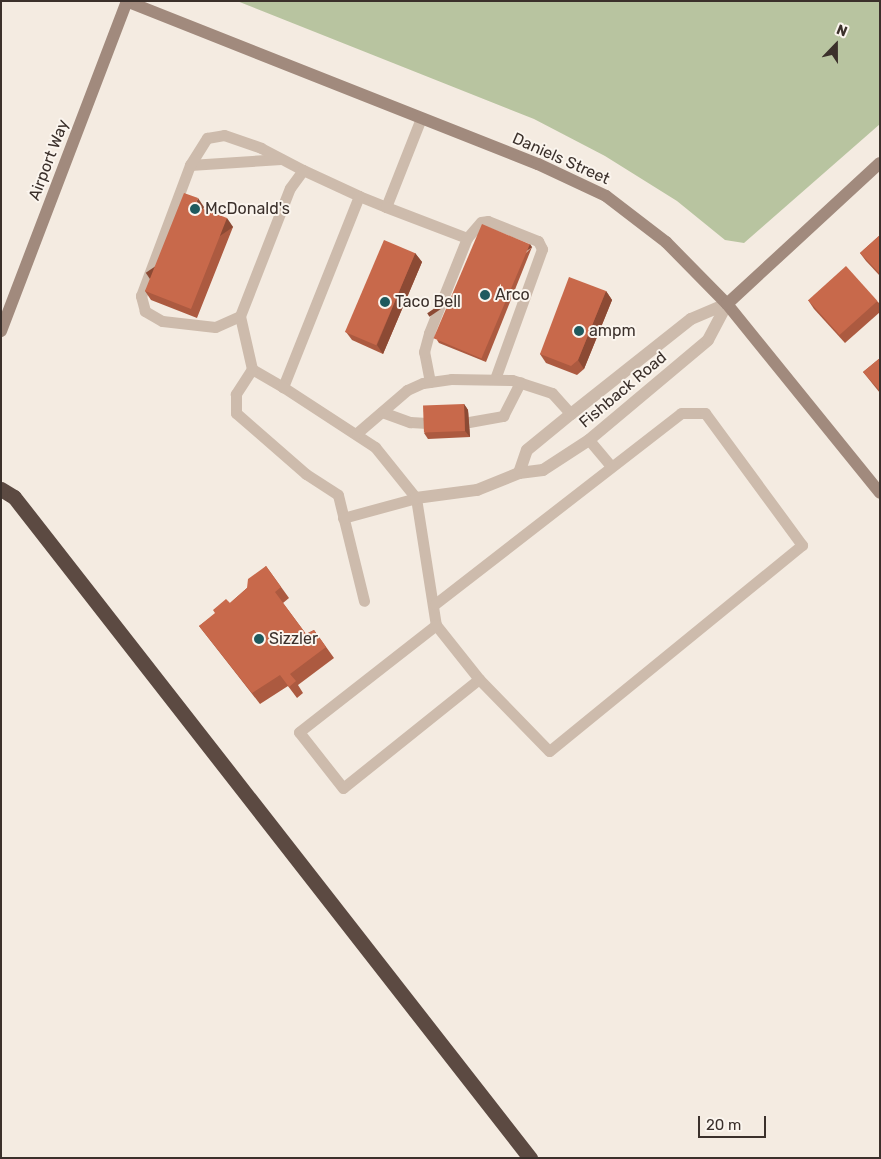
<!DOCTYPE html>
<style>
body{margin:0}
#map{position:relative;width:881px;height:1159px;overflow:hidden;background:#f4ebe1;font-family:Rubik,sans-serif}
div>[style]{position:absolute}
.green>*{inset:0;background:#b8c4a0}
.lane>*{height:11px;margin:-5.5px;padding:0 5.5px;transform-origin:5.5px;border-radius:5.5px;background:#cdbbac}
.street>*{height:12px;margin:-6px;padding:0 6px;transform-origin:6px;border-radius:6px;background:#cdbbac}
.secondary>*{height:12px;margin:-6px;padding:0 6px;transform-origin:6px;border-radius:6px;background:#a18a7d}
.highway>*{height:15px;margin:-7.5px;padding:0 7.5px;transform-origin:7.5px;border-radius:7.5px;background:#5c4a42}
.wall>*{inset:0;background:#ac5a40}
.shaded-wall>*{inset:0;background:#8c4a34;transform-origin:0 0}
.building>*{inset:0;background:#c8694b;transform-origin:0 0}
.dots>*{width:14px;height:14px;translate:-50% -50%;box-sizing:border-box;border:2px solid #fbf5ee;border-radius:50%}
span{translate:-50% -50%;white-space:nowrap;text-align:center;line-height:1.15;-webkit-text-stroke:4px #fbf5ee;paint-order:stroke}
.street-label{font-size:16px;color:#3b302b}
.poi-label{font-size:16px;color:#3b302b}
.left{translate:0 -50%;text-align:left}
.frame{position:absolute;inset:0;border:2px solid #3b302b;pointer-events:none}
.north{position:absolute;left:811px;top:20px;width:50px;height:50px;-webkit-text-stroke:4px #fbf5ee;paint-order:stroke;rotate:22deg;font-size:14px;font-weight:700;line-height:20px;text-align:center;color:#3b302b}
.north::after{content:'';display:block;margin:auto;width:18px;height:22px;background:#3b302b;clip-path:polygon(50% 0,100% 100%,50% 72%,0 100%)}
.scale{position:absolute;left:698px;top:1116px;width:68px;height:22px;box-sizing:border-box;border:2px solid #3b302b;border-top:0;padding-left:6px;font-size:15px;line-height:18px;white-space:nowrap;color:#3b302b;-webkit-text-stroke:4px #fbf5ee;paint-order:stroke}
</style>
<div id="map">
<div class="green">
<div style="clip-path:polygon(237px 1px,880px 1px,880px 124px,744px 243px,725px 240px,677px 201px,605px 156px,534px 119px)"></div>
</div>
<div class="lane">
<div style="left:190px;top:165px;width:91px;rotate:-3.8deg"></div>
<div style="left:359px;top:196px;width:29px;rotate:22deg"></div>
<div style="left:386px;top:207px;width:96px;rotate:-68.5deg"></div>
<div style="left:386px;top:207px;width:87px;rotate:20.9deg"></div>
<div style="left:467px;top:238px;width:21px;rotate:-49deg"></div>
<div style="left:481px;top:222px;width:7px;rotate:-8deg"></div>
<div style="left:488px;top:221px;width:54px;rotate:21.8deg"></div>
<div style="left:538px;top:241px;width:9px;rotate:63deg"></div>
<div style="left:542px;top:249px;width:138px;rotate:109.9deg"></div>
<div style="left:240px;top:316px;width:27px;rotate:156deg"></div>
<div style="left:215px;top:327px;width:53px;rotate:-173.5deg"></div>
<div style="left:162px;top:321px;width:20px;rotate:-150deg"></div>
<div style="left:145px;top:311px;width:16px;rotate:-105deg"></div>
<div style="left:141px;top:296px;width:140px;rotate:-69.5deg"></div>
<div style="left:190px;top:165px;width:32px;rotate:-58deg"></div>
<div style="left:207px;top:138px;width:17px;rotate:-10deg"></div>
<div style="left:224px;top:135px;width:39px;rotate:19deg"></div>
<div style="left:261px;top:148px;width:47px;rotate:27.6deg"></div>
<div style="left:252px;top:369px;width:54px;rotate:-102.8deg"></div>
<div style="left:240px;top:316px;width:137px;rotate:-68.7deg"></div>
<div style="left:290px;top:188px;width:22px;rotate:-54deg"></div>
<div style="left:303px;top:170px;width:62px;rotate:24.9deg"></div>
<div style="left:359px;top:196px;width:206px;rotate:111.7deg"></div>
<div style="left:283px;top:387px;width:36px;rotate:-150deg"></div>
<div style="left:252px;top:369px;width:30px;rotate:123deg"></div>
<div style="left:236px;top:394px;width:19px;rotate:90deg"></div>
<div style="left:236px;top:413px;width:93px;rotate:41.1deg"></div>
<div style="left:306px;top:474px;width:38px;rotate:33deg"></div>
<div style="left:338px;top:495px;width:109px;rotate:76.2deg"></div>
<div style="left:430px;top:382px;width:31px;rotate:-101deg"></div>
<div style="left:424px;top:352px;width:20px;rotate:-75deg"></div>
<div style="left:429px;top:333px;width:102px;rotate:-68.2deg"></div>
<div style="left:283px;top:387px;width:110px;rotate:33.1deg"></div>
<div style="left:375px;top:447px;width:65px;rotate:51.2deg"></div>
<div style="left:416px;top:498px;width:129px;rotate:81.1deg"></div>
<div style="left:436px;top:625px;width:69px;rotate:51.5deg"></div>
<div style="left:479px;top:679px;width:174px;rotate:141.3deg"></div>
<div style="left:343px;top:788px;width:71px;rotate:-128.2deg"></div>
<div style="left:299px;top:732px;width:174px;rotate:-38deg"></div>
<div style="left:382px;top:412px;width:30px;rotate:20deg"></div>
<div style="left:410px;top:422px;width:17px;rotate:3deg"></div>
<div style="left:469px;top:422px;width:35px;rotate:-10deg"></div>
<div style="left:503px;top:416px;width:38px;rotate:-63deg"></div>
<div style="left:357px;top:433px;width:66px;rotate:-40.7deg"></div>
<div style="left:407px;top:390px;width:17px;rotate:-24deg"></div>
<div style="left:423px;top:383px;width:28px;rotate:-8deg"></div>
<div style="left:451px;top:379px;width:61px;rotate:0.9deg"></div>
<div style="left:512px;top:380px;width:42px;rotate:18deg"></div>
<div style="left:552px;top:393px;width:28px;rotate:48deg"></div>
<div style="left:589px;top:440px;width:34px;rotate:50deg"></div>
<div style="left:343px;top:518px;width:76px;rotate:-15.3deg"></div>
<div style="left:435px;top:604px;width:311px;rotate:-37.8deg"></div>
<div style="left:681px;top:413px;width:24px"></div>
<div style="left:705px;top:413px;width:164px;rotate:53.7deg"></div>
<div style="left:802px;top:545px;width:326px;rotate:140.8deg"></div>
<div style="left:549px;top:751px;width:100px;rotate:-134.2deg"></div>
</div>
<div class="street">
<div style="left:519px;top:473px;width:24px;rotate:-71deg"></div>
<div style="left:527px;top:450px;width:57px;rotate:-39.3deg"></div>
<div style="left:571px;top:414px;width:153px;rotate:-38.4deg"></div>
<div style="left:691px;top:319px;width:39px;rotate:-23deg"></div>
<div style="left:416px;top:498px;width:62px;rotate:-7.5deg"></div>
<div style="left:477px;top:490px;width:45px;rotate:-22deg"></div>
<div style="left:519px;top:473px;width:24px;rotate:-7deg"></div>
<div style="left:543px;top:470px;width:55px;rotate:-33.1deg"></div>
<div style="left:589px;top:440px;width:155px;rotate:-40deg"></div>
<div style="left:708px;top:340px;width:41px;rotate:-62.2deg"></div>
</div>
<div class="secondary">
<div style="left:126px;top:1px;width:443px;rotate:21.6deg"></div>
<div style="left:538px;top:164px;width:75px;rotate:25.2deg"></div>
<div style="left:606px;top:196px;width:76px;rotate:37.5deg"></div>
<div style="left:666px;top:242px;width:87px;rotate:45.5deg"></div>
<div style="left:727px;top:304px;width:243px;rotate:51deg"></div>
<div style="left:727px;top:304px;width:208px;rotate:-42.7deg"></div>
<div style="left:1px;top:331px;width:353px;rotate:-69.1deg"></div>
</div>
<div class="highway">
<div style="left:1px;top:489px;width:15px;rotate:32deg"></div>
<div style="left:14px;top:497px;width:839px;rotate:52.02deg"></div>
</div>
<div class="wall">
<div style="clip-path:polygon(204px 207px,203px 209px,233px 227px,197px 318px,151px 300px,145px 291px)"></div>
<div style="clip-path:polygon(880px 235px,880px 276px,866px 261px,860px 253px)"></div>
<div style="clip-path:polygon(532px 247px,486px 362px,439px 343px,437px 340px)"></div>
<div style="clip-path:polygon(415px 253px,422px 262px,383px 354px,352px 340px,346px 332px)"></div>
<div style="clip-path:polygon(606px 291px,612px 300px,584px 369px,577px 375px,546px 363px,540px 354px)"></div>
<div style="clip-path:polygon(808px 300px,877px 301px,880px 304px,880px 312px,845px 343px,814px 309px)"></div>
<div style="clip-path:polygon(880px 358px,880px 393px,863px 372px)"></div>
<div style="clip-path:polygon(464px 404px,468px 410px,470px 437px,428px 439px,424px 433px)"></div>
<div style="clip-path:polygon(266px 566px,289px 598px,283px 603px,306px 634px,314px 630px,334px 658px,298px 685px,303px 693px,297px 698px,288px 686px,260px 704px,199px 626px,230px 603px,247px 588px)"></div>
</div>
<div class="shaded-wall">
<div style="clip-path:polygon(198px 198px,204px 207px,201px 215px,195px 206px)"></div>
<div style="left:227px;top:218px;width:11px;height:98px;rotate:56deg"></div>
<div style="left:530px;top:244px;width:4px;height:124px;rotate:56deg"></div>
<div style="clip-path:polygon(415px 253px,422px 262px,383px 354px,377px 345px)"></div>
<div style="clip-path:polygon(606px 291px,612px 300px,584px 369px,578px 360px)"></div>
<div style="clip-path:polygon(464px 404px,468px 410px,470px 437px,465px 431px)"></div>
</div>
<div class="building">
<div style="clip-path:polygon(184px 193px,198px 198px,195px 206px,227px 218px,191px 309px,145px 291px)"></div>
<div style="left:482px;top:224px;width:52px;height:124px;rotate:23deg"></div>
<div style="clip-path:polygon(880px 235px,880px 274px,860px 253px)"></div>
<div style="left:384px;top:240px;width:34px;height:100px;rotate:23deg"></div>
<div style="left:846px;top:266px;width:47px;height:51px;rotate:48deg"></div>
<div style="clip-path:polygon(569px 277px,606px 291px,578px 360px,571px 366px,540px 354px)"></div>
<div style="clip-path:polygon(880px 358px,880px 391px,863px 372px)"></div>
<div style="left:464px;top:404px;width:27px;height:41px;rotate:88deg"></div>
<div style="clip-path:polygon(266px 566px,281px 587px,275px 592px,306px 634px,314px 630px,326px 647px,290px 674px,296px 681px,289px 687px,280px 675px,252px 693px,199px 626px,215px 613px,213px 610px,226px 599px,230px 603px,247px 588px,248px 579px)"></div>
</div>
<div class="dots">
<div style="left:195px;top:209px;background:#1f5a5e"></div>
<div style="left:485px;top:295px;background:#1f5a5e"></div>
<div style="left:385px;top:302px;background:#1f5a5e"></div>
<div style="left:579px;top:331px;background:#1f5a5e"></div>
<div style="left:259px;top:639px;background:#1f5a5e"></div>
</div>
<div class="street-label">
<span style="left:561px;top:159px;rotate:24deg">Daniels Street</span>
<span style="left:49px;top:160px;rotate:-69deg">Airport Way</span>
<span style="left:623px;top:390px;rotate:-40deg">Fishback Road</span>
</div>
<div class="poi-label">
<span class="left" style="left:205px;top:209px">McDonald's</span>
<span class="left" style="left:495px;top:295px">Arco</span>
<span class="left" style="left:395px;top:302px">Taco Bell</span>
<span class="left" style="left:589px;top:331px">ampm</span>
<span class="left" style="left:269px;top:639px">Sizzler</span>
</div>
<div class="frame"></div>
<div class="north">N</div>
<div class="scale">20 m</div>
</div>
